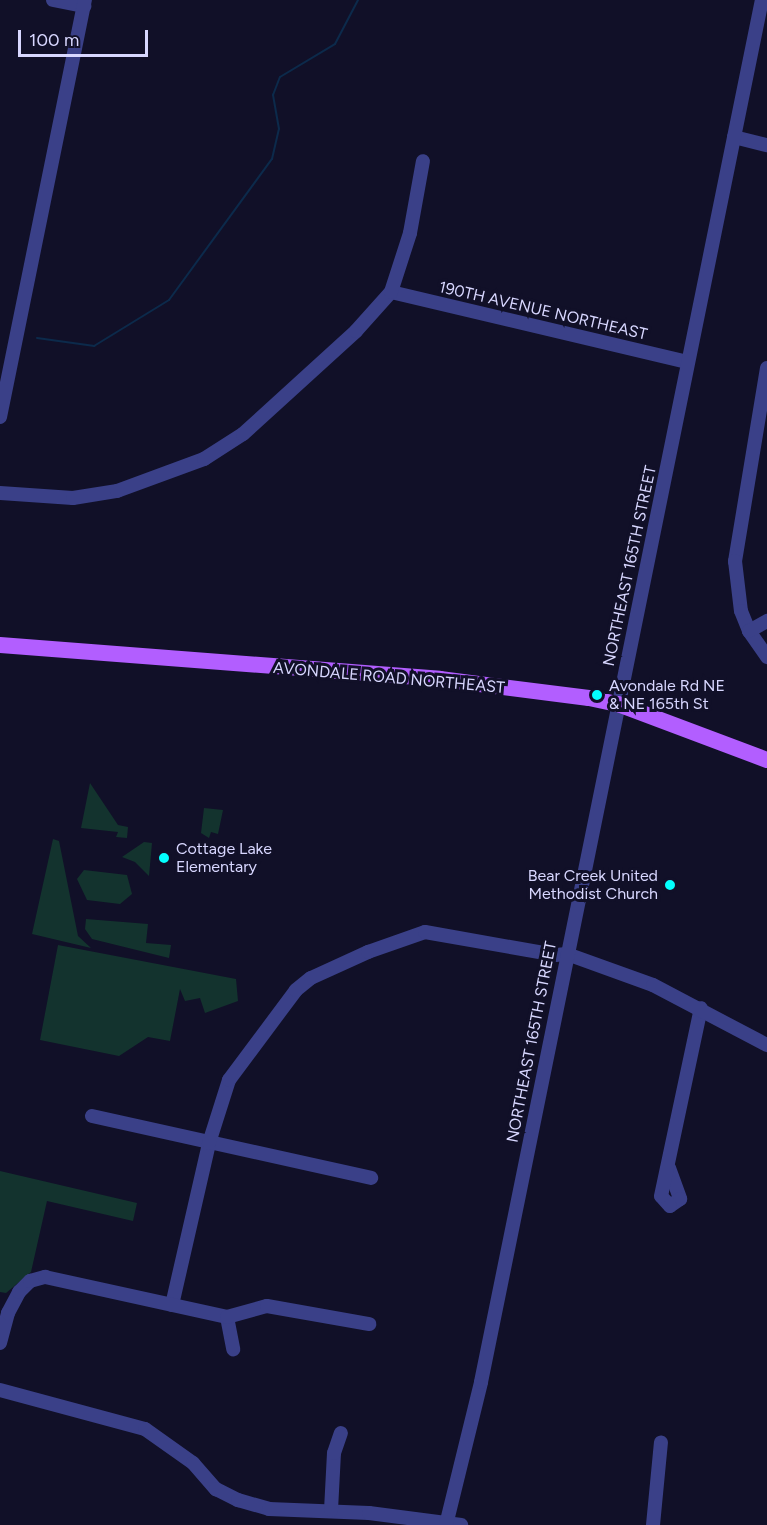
<!DOCTYPE html>
<style>
body{margin:0}
#map{position:relative;width:767px;height:1525px;overflow:hidden;background:#111028;font-family:Figtree,sans-serif}
div>[style]{position:absolute}
.green>*{inset:0;background:#13332e}
.stream>*{height:2px;margin:-1px;padding:0 1px;transform-origin:1px;border-radius:1px;background:#0c2a4b}
.minor>*{height:14px;margin:-7px;padding:0 7px;transform-origin:7px;border-radius:7px;background:#3a4088}
.major>*{height:16px;margin:-8px;padding:0 8px;transform-origin:8px;border-radius:8px;background:#b25eff}
.dots>*{width:16px;height:16px;translate:-50% -50%;box-sizing:border-box;border:3px solid #111028;border-radius:50%}
span{translate:-50% -50%;white-space:nowrap;text-align:center;line-height:1.15;-webkit-text-stroke:6px #111028;paint-order:stroke}
.street-label{font-size:16px;color:#d8d7ff}
.poi-label{font-size:16px;color:#d8d7ff}
.left{translate:0 -50%;text-align:left}
.right{translate:-100% -50%;text-align:right}
.scale{position:absolute;left:18px;top:30px;width:130px;height:27px;box-sizing:border-box;border:3px solid #d8d7ff;border-top:0;padding-left:8px;font-size:18px;line-height:21px;white-space:nowrap;color:#d8d7ff;-webkit-text-stroke:4px #111028;paint-order:stroke}
</style>
<div id="map">
<div class="green">
<div style="clip-path:polygon(90px 783px,118px 825px,128px 827px,127px 838px,116px 837px,118px 832px,81px 828px)"></div>
<div style="clip-path:polygon(204px 808px,223px 810px,218px 834px,211px 832px,209px 838px,201px 833px)"></div>
<div style="clip-path:polygon(53px 839px,59px 841px,78px 936px,91px 948px,32px 934px)"></div>
<div style="clip-path:polygon(144px 842px,152px 843px,149px 876px,135px 862px,122px 857px)"></div>
<div style="clip-path:polygon(84px 870px,127px 875px,132px 894px,120px 904px,87px 900px,77px 879px)"></div>
<div style="clip-path:polygon(86px 919px,148px 924px,146px 943px,171px 945px,169px 958px,92px 939px,85px 929px)"></div>
<div style="clip-path:polygon(58px 945px,236px 979px,238px 1001px,205px 1013px,200px 998px,185px 1001px,180px 989px,170px 1041px,148px 1037px,119px 1056px,40px 1040px)"></div>
<div style="clip-path:polygon(0 1171px,137px 1203px,133px 1221px,47px 1201px,31px 1272px,6px 1293px,0 1292px)"></div>
</div>
<div class="stream">
<div style="left:37px;top:338px;width:58px;rotate:8deg"></div>
<div style="left:94px;top:346px;width:88px;rotate:-31.5deg"></div>
<div style="left:169px;top:300px;width:175px;rotate:-53.9deg"></div>
<div style="left:272px;top:159px;width:31px;rotate:-77deg"></div>
<div style="left:279px;top:129px;width:35px;rotate:-100deg"></div>
<div style="left:273px;top:95px;width:19px;rotate:-69deg"></div>
<div style="left:280px;top:77px;width:64px;rotate:-31deg"></div>
<div style="left:335px;top:44px;width:50px;rotate:-62.4deg"></div>
</div>
<div class="minor">
<div style="left:53px;top:0;width:32px;rotate:11deg"></div>
<div style="left:734px;top:137px;width:34px;rotate:14deg"></div>
<div style="left:391px;top:292px;width:305px;rotate:13.3deg"></div>
<div style="left:767px;top:368px;width:196px;rotate:99.4deg"></div>
<div style="left:735px;top:561px;width:50px;rotate:83.2deg"></div>
<div style="left:741px;top:611px;width:22px;rotate:68deg"></div>
<div style="left:749px;top:631px;width:32px;rotate:55deg"></div>
<div style="left:0;top:417px;width:426px;rotate:-78.5deg"></div>
<div style="left:0;top:493px;width:73px;rotate:3.9deg"></div>
<div style="left:73px;top:498px;width:45px;rotate:-9deg"></div>
<div style="left:117px;top:491px;width:93px;rotate:-20.2deg"></div>
<div style="left:204px;top:459px;width:46px;rotate:-32.7deg"></div>
<div style="left:243px;top:434px;width:153px;rotate:-42.3deg"></div>
<div style="left:356px;top:331px;width:52px;rotate:-48.1deg"></div>
<div style="left:391px;top:292px;width:62px;rotate:-72.1deg"></div>
<div style="left:410px;top:233px;width:73px;rotate:-79.8deg"></div>
<div style="left:749px;top:631px;width:21px;rotate:-29deg"></div>
<div style="left:92px;top:1116px;width:286px;rotate:12.5deg"></div>
<div style="left:669px;top:1168px;width:33px;rotate:70deg"></div>
<div style="left:680px;top:1199px;width:12px;rotate:145deg"></div>
<div style="left:670px;top:1206px;width:13px;rotate:-132deg"></div>
<div style="left:661px;top:1196px;width:192px;rotate:-78deg"></div>
<div style="left:172px;top:1305px;width:166px;rotate:-77.1deg"></div>
<div style="left:209px;top:1143px;width:66px;rotate:-72.4deg"></div>
<div style="left:229px;top:1080px;width:112px;rotate:-53.3deg"></div>
<div style="left:296px;top:990px;width:19px;rotate:-39deg"></div>
<div style="left:311px;top:978px;width:63px;rotate:-24.5deg"></div>
<div style="left:368px;top:952px;width:60px;rotate:-19.3deg"></div>
<div style="left:425px;top:932px;width:132px;rotate:10deg"></div>
<div style="left:555px;top:955px;width:12px;rotate:-5deg"></div>
<div style="left:567px;top:954px;width:91px;rotate:19.8deg"></div>
<div style="left:653px;top:985px;width:129px;rotate:27.8deg"></div>
<div style="left:227px;top:1317px;width:33px;rotate:79deg"></div>
<div style="left:0;top:1343px;width:31px;rotate:-75deg"></div>
<div style="left:8px;top:1313px;width:24px;rotate:-62deg"></div>
<div style="left:19px;top:1292px;width:16px;rotate:-45deg"></div>
<div style="left:30px;top:1281px;width:16px;rotate:-15deg"></div>
<div style="left:45px;top:1277px;width:186px;rotate:12.4deg"></div>
<div style="left:227px;top:1317px;width:41px;rotate:-15.4deg"></div>
<div style="left:267px;top:1306px;width:104px;rotate:10deg"></div>
<div style="left:0;top:1390px;width:150px;rotate:15.1deg"></div>
<div style="left:145px;top:1429px;width:59px;rotate:35.3deg"></div>
<div style="left:193px;top:1463px;width:35px;rotate:49deg"></div>
<div style="left:216px;top:1489px;width:25px;rotate:27deg"></div>
<div style="left:238px;top:1500px;width:32px;rotate:16deg"></div>
<div style="left:269px;top:1509px;width:100px;rotate:2.3deg"></div>
<div style="left:369px;top:1513px;width:93px;rotate:7.4deg"></div>
<div style="left:331px;top:1510px;width:57px;rotate:-87deg"></div>
<div style="left:334px;top:1453px;width:21px;rotate:-71deg"></div>
<div style="left:446px;top:1525px;width:147px;rotate:-76.2deg"></div>
<div style="left:481px;top:1382px;width:1410px;rotate:-78.51deg"></div>
<div style="left:653px;top:1525px;width:83px;rotate:-84.5deg"></div>
</div>
<div class="major">
<div style="left:0;top:645px;width:441px;rotate:4.4deg"></div>
<div style="left:440px;top:679px;width:150px;rotate:7.3deg"></div>
<div style="left:589px;top:698px;width:30px;rotate:12deg"></div>
<div style="left:618px;top:704px;width:159px;rotate:20.6deg"></div>
</div>
<div class="dots">
<div style="left:597px;top:695px;background:#03fffe"></div>
<div style="left:164px;top:858px;background:#03fffe"></div>
<div style="left:670px;top:885px;background:#03fffe"></div>
</div>
<div class="street-label">
<span style="left:543px;top:311px;rotate:13deg">190TH AVENUE NORTHEAST</span>
<span style="left:630px;top:566px;rotate:-78deg">NORTHEAST 165TH STREET</span>
<span style="left:389px;top:678px;rotate:5deg">AVONDALE ROAD NORTHEAST</span>
<span style="left:532px;top:1042px;rotate:-79deg">NORTHEAST 165TH STREET</span>
</div>
<div class="poi-label">
<span class="left" style="left:609px;top:695px">Avondale Rd NE<br>&amp; NE 165th St</span>
<span class="left" style="left:176px;top:858px">Cottage Lake<br>Elementary</span>
<span class="right" style="left:658px;top:885px">Bear Creek United<br>Methodist Church</span>
</div>
<div class="scale">100 m</div>
</div>
